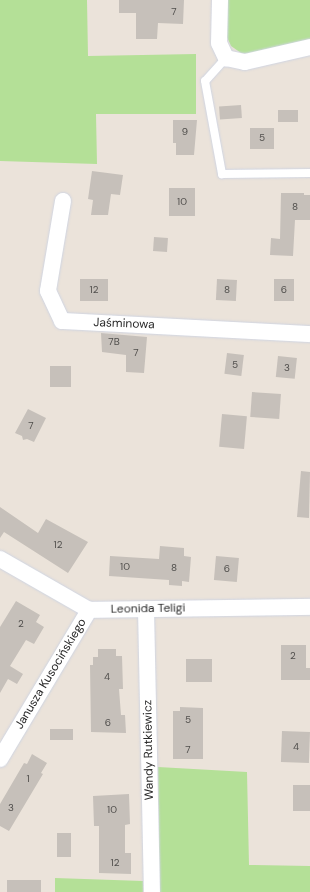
<!DOCTYPE html>
<meta charset="utf-8">
<style>
body{margin:0}
#map{position:relative;width:310px;height:892px;overflow:hidden;background:#ebe3da;font-family:"DM Sans",sans-serif}
div>[style]{position:absolute}
.green>*{inset:0;background:#b4e097}
.building>*{inset:0;background:#c6c0ba;transform-origin:0 0}
.roads{filter:drop-shadow(0 0 1px #cfd4e1) drop-shadow(0 0 1px #cfd4e1)}
.lane>*{height:8px;margin:-4px;padding:0 4px;transform-origin:4px;border-radius:4px;background:#fff}
.street>*{height:16px;margin:-8px;padding:0 8px;transform-origin:8px;border-radius:8px;background:#fff}
span{translate:-50% -50%;white-space:nowrap;text-align:center;line-height:1.15;-webkit-text-stroke:3px #fff;paint-order:stroke}
.number-label{font-size:10px;color:#504e4c}
.number-label span{-webkit-text-stroke-width:0}
.street-label{font-size:12px;color:#282828}
</style>
<div id="map">
<div class="green">
<div style="clip-path:polygon(0 0,87px 0,88px 56px,196px 54px,196px 114px,96px 114px,97px 164px,0 161px)"></div>
<div style="clip-path:polygon(226px 0,310px 0,310px 41px,249px 54px,241px 53px,231px 46px,226px 35px)"></div>
<div style="clip-path:polygon(158px 767px,247px 772px,249px 865px,310px 866px,310px 892px,160px 892px)"></div>
<div style="clip-path:polygon(55px 878px,143px 881px,143px 892px,55px 892px)"></div>
</div>
<div class="building">
<div style="clip-path:polygon(119px 0,184px 0,183px 24px,158px 23px,157px 39px,136px 39px,136px 13px,119px 13px)"></div>
<div style="left:241px;top:105px;width:13px;height:22px;rotate:86deg"></div>
<div style="left:278px;top:110px;width:20px;height:12px"></div>
<div style="clip-path:polygon(173px 120px,197px 120px,194px 155px,176px 155px,176px 143px,173px 143px)"></div>
<div style="left:250px;top:128px;width:24px;height:21px"></div>
<div style="clip-path:polygon(92px 171px,123px 175px,120px 195px,111px 194px,108px 215px,91px 215px,93px 200px,88px 199px)"></div>
<div style="left:169px;top:188px;width:26px;height:28px"></div>
<div style="clip-path:polygon(281px 193px,304px 193px,304px 195px,310px 195px,310px 220px,295px 220px,293px 256px,270px 255px,271px 238px,280px 239px)"></div>
<div style="left:154px;top:237px;width:14px;height:14px;rotate:4deg"></div>
<div style="left:80px;top:279px;width:28px;height:22px"></div>
<div style="left:217px;top:279px;width:20px;height:21px;rotate:3deg"></div>
<div style="left:294px;top:279px;width:22px;height:20px;rotate:90deg"></div>
<div style="clip-path:polygon(101px 333px,147px 337px,144px 373px,126px 372px,126px 355px,102px 352px)"></div>
<div style="left:227px;top:353px;width:17px;height:21px;rotate:7deg"></div>
<div style="left:278px;top:356px;width:19px;height:21px;rotate:6deg"></div>
<div style="left:50px;top:366px;width:21px;height:21px"></div>
<div style="left:252px;top:392px;width:29px;height:25px;rotate:4deg"></div>
<div style="clip-path:polygon(28px 409px,46px 418px,34px 442px,27px 439px,23px 440px,22px 436px,15px 433px)"></div>
<div style="left:222px;top:414px;width:25px;height:33px;rotate:5deg"></div>
<div style="clip-path:polygon(301px 471px,310px 472px,309px 518px,297px 517px)"></div>
<div style="clip-path:polygon(0 507px,38px 533px,46px 519px,88px 542px,68px 573px,4px 532px,0 538px)"></div>
<div style="clip-path:polygon(160px 546px,184px 548px,184px 556px,191px 557px,189px 582px,182px 581px,182px 586px,169px 585px,169px 580px,109px 576px,110px 556px,159px 559px)"></div>
<div style="left:216px;top:556px;width:23px;height:24px;rotate:5deg"></div>
<div style="clip-path:polygon(16px 601px,40px 615px,36px 622px,44px 627px,34px 644px,26px 640px,10px 666px,23px 674px,17px 684px,8px 679px,0 693px,0 627px)"></div>
<div style="clip-path:polygon(281px 645px,306px 645px,306px 668px,310px 668px,310px 680px,281px 680px)"></div>
<div style="clip-path:polygon(98px 649px,116px 649px,116px 656px,122px 656px,123px 689px,119px 689px,121px 715px,125px 715px,126px 733px,91px 732px,90px 665px,93px 665px,93px 657px,98px 657px)"></div>
<div style="left:186px;top:659px;width:26px;height:23px"></div>
<div style="clip-path:polygon(180px 707px,203px 708px,203px 759px,173px 759px,173px 711px,180px 711px)"></div>
<div style="left:73px;top:729px;width:11px;height:23px;rotate:90deg"></div>
<div style="left:282px;top:731px;width:28px;height:31px;rotate:2deg"></div>
<div style="clip-path:polygon(32px 754px,47px 763px,41px 773px,43px 774px,9px 831px,0 826px,0 804px,24px 763px,27px 764px)"></div>
<div style="left:293px;top:785px;width:17px;height:26px"></div>
<div style="clip-path:polygon(129px 794px,130px 824px,125px 825px,125px 853px,131px 853px,131px 874px,99px 873px,99px 826px,94px 826px,93px 796px)"></div>
<div style="left:57px;top:833px;width:14px;height:24px"></div>
<div style="left:7px;top:880px;width:34px;height:12px"></div>
</div>
<div class="roads">
<div class="lane">
<div style="left:226px;top:58px;width:31px;rotate:132deg"></div>
<div style="left:205px;top:81px;width:95px;rotate:79.6deg"></div>
<div style="left:222px;top:174px;width:88px;rotate:-0.7deg"></div>
</div>
<div class="street">
<div style="left:220px;top:0;width:43px;rotate:91.3deg"></div>
<div style="left:219px;top:43px;width:17px;rotate:65deg"></div>
<div style="left:226px;top:58px;width:19px;rotate:12deg"></div>
<div style="left:245px;top:62px;width:67px;rotate:-13deg"></div>
<div style="left:63px;top:201px;width:91px;rotate:99.5deg"></div>
<div style="left:48px;top:291px;width:33px;rotate:65deg"></div>
<div style="left:62px;top:321px;width:248px;rotate:3deg"></div>
<div style="left:0;top:559px;width:103px;rotate:29.8deg"></div>
<div style="left:89px;top:610px;width:221px;rotate:-0.8deg"></div>
<div style="left:146px;top:609px;width:283px;rotate:88.8deg"></div>
<div style="left:0;top:759px;width:174px;rotate:-59.1deg"></div>
</div>
</div>
<div class="number-label">
<span style="left:174px;top:12px">7</span>
<span style="left:185px;top:132px">9</span>
<span style="left:262px;top:138px">5</span>
<span style="left:182px;top:202px">10</span>
<span style="left:295px;top:207px">8</span>
<span style="left:94px;top:290px">12</span>
<span style="left:227px;top:290px">8</span>
<span style="left:284px;top:290px">6</span>
<span style="left:114px;top:342px">7B</span>
<span style="left:136px;top:353px">7</span>
<span style="left:235px;top:365px">5</span>
<span style="left:287px;top:368px">3</span>
<span style="left:31px;top:426px">7</span>
<span style="left:58px;top:545px">12</span>
<span style="left:125px;top:567px">10</span>
<span style="left:174px;top:568px">8</span>
<span style="left:227px;top:569px">6</span>
<span style="left:21px;top:624px">2</span>
<span style="left:293px;top:656px">2</span>
<span style="left:107px;top:677px">4</span>
<span style="left:188px;top:720px">5</span>
<span style="left:108px;top:723px">6</span>
<span style="left:296px;top:747px">4</span>
<span style="left:188px;top:750px">7</span>
<span style="left:28px;top:779px">1</span>
<span style="left:11px;top:808px">3</span>
<span style="left:112px;top:810px">10</span>
<span style="left:115px;top:863px">12</span>
</div>
<div class="street-label">
<span style="left:124px;top:324px;rotate:2deg">Jaśminowa</span>
<span style="left:148px;top:609px;rotate:-1deg">Leonida Teligi</span>
<span style="left:51px;top:674px;rotate:-59deg">Janusza Kusocińskiego</span>
<span style="left:149px;top:750px;rotate:-91deg">Wandy Rutkiewicz</span>
</div>
</div>
